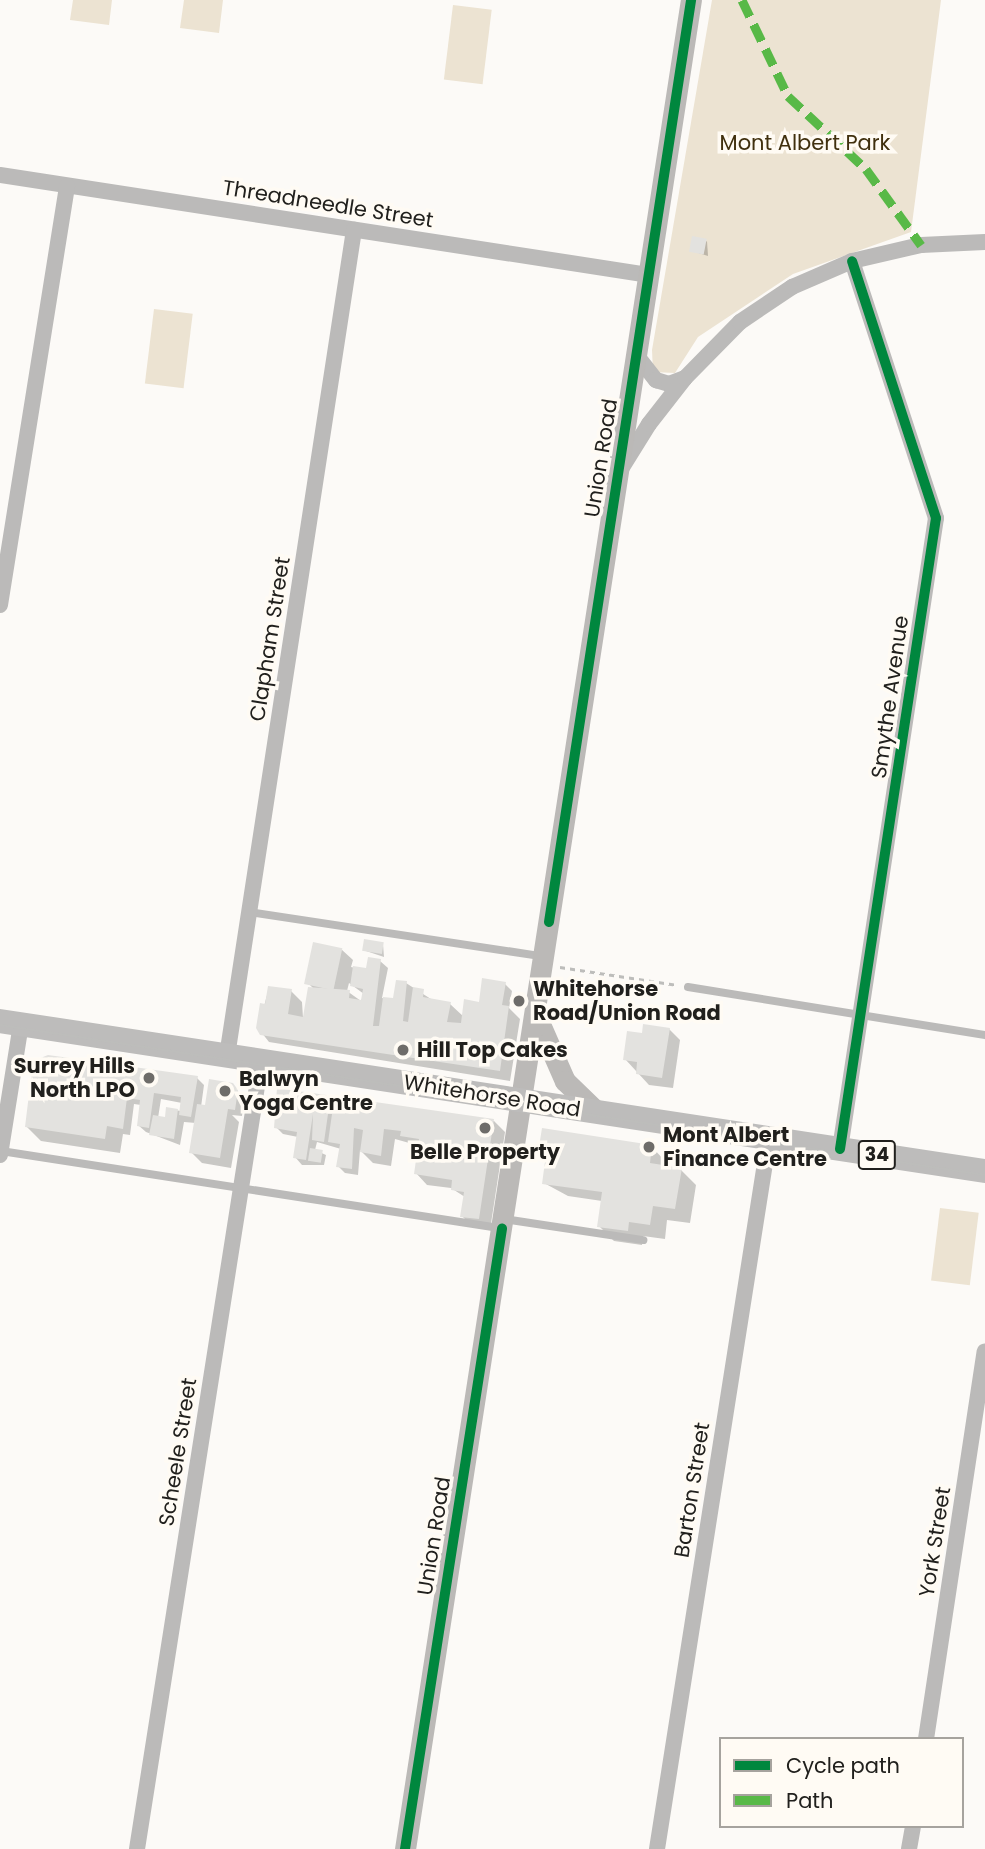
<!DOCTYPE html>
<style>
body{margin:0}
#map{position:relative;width:985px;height:1849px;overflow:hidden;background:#fcfaf7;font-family:Poppins,sans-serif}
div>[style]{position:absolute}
.green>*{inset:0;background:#ece3d2;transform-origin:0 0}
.shadow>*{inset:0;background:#0003}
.building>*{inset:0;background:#e3e2df;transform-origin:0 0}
.path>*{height:2.5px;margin-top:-1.25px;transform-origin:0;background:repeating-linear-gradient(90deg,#bdbdbb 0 5px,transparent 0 10px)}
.service>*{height:8px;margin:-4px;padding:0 4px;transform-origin:4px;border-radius:4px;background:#bbbab9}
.minor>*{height:16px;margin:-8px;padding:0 8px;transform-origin:8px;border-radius:8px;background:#bbbab9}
.secondary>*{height:21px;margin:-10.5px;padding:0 10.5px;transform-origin:10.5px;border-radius:10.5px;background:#bbb9b7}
.primary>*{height:24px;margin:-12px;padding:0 12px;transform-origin:12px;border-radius:12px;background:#bdbcbb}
.tram>*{height:2px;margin:-1px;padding:0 1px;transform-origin:1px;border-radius:1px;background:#bdbdbb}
.quiet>*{height:9px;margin-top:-4.5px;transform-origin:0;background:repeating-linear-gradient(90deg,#58b947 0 18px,transparent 0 27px)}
.cycleway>*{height:10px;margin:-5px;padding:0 5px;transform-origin:5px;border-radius:5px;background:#00873e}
.dots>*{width:19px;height:19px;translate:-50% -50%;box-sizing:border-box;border:4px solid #fffbf4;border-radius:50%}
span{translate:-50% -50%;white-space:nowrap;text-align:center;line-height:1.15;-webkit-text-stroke:7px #fffbf4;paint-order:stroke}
.shield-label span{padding:2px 5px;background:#fffbf4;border:2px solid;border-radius:5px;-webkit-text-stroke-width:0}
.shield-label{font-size:19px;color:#21201d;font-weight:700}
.park-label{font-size:21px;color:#40300e}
.street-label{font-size:21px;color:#21201d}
.poi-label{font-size:21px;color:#21201d;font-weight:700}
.left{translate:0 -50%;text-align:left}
.right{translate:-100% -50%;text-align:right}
.legend{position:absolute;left:719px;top:1737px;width:245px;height:91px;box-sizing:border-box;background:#fffbf4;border:2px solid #a6a39e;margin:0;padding:9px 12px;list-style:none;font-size:21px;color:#21201d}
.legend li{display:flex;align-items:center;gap:14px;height:35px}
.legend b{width:35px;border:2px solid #a6a39e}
</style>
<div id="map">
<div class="green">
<div style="clip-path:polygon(73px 0,112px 0,109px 25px,70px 20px)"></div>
<div style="clip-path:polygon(184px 0,223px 0,219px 33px,180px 28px)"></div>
<div style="clip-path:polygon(712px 0,941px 0,911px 232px,793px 274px,698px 337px,675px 373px,653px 372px,652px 350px)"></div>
<div style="left:453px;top:5px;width:39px;height:75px;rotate:7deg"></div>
<div style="left:154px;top:309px;width:39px;height:75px;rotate:7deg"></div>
<div style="left:940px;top:1208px;width:39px;height:73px;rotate:7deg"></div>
</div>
<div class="shadow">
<div style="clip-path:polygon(707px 241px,708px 256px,692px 251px)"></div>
<div style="clip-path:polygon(383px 944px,384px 957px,363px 950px)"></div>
<div style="clip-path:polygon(evenodd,341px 949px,353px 960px,351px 967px,368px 971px,380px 961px,388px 968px,382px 998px,394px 1000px,406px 983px,434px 1001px,450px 1004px,464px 1017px,505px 984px,512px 991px,509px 1008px,520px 1019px,510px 1081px,269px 1042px,258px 1028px,269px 988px,291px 991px,302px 1002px,303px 1018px,315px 990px,308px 983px,341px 949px,349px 983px,364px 994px,361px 1001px,347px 991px,349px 983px)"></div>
<div style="clip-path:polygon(669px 1029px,680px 1040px,673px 1088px,649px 1085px,625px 1059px,643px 1035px)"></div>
<div style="clip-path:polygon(evenodd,197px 1078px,204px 1085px,201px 1107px,210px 1108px,232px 1084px,244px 1099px,242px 1116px,232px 1115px,239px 1122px,231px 1168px,202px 1163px,191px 1152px,196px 1123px,184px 1122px,180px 1145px,146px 1132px,138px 1125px,141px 1105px,134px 1104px,130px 1135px,123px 1134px,120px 1153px,41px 1141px,26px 1126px,197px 1078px,161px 1099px,182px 1103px,181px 1111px,168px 1109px,166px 1119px,158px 1118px,161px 1099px)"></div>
<div style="clip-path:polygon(278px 1090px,494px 1121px,505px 1132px,490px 1230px,473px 1227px,462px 1216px,465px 1197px,451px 1188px,427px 1185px,416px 1173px,420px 1146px,395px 1139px,391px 1166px,373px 1163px,360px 1150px,358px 1175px,345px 1173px,338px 1166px,341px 1149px,317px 1142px,315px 1150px,326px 1155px,324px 1165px,302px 1165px,295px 1157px,298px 1137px,283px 1134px,276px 1127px)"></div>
<div style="clip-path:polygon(651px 1146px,666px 1162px,666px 1167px,681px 1170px,696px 1185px,690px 1223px,667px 1220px,665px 1239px,643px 1236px,642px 1245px,614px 1241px,599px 1226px,602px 1201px,568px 1196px,544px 1183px,547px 1160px,540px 1152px)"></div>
</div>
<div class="building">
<div style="left:692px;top:236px;width:15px;height:16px;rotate:11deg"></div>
<div style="left:364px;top:939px;width:20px;height:12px;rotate:9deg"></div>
<div style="left:313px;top:942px;width:30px;height:43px;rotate:12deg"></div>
<div style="clip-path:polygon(368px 957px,381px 959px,373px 1026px,379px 1026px,383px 997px,393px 998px,396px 980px,407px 981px,403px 1021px,408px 1022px,413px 987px,424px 989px,423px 997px,451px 1002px,447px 1022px,461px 1023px,464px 999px,479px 1002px,482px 978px,506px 982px,502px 1005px,509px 1006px,500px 1071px,260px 1035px,256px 1028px,260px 1003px,265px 1004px,268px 986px,292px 989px,288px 1014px,303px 1017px,308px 987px,350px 990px,349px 998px,361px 1000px,363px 989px,350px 986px,353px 966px,366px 968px)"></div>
<div style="clip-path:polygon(643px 1024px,670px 1028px,662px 1078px,636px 1074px,637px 1062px,623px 1060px,627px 1031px,642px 1033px)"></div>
<div style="clip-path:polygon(48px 1055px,198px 1076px,191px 1117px,179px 1115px,181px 1097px,154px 1093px,149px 1128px,137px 1126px,140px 1100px,127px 1098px,123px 1129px,107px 1126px,105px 1139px,25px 1127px,33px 1061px)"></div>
<div style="clip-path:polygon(209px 1079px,233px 1083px,238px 1090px,235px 1110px,228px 1109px,220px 1158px,189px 1153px,197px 1104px,205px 1105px)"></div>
<div style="clip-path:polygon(277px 1088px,494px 1119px,479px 1219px,460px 1217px,464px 1192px,451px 1190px,452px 1180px,414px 1174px,419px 1139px,400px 1136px,401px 1131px,384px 1129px,381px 1156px,360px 1152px,363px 1130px,354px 1128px,352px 1169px,336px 1167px,340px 1144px,328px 1142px,332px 1114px,328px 1114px,324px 1142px,312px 1140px,313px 1114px,306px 1160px,293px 1158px,297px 1132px,274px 1128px)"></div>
<div style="clip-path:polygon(166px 1107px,178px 1109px,174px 1139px,149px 1135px,153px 1115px,165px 1117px)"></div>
<div style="clip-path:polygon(542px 1128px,652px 1145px,650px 1163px,682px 1168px,675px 1209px,653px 1206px,650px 1225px,629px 1222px,628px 1231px,597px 1227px,602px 1192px,542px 1184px,546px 1154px,538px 1153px)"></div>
<div style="left:310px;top:1148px;width:13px;height:13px;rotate:9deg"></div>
</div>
<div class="path">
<div style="left:560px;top:967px;width:119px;rotate:8.7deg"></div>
</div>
<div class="service">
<div style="left:249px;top:912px;width:295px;rotate:8.6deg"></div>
<div style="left:688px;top:987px;width:301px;rotate:9.2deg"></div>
<div style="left:1px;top:1151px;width:504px;rotate:8.79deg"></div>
<div style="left:504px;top:1219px;width:141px;rotate:8.6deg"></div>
</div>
<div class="minor">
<div style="left:0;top:175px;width:657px;rotate:8.76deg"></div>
<div style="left:637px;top:356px;width:31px;rotate:52deg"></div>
<div style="left:656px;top:380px;width:14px;rotate:17deg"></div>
<div style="left:669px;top:384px;width:17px;rotate:-21deg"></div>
<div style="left:621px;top:469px;width:53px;rotate:-58.1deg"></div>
<div style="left:649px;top:424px;width:58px;rotate:-52deg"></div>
<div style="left:685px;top:378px;width:78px;rotate:-45.5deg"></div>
<div style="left:740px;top:322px;width:63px;rotate:-33.9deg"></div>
<div style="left:792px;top:287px;width:65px;rotate:-23.4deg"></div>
<div style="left:852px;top:261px;width:71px;rotate:-13.1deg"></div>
<div style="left:921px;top:245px;width:64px;rotate:-2.7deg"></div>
<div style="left:0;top:605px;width:424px;rotate:-80.9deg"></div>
<div style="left:227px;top:1056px;width:836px;rotate:-81.26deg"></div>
<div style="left:840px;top:1149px;width:638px;rotate:-81.35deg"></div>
<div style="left:936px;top:518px;width:270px;rotate:-108.1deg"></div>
<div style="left:0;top:1155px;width:133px;rotate:-80.9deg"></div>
<div style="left:926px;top:1739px;width:392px;rotate:-81.4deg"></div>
<div style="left:137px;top:1849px;width:798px;rotate:-81.06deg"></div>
<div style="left:657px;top:1849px;width:720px;rotate:-81.05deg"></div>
<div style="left:909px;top:1849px;width:23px;rotate:-80deg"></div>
</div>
<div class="secondary">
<div style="left:536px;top:1015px;width:72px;rotate:66.3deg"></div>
<div style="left:565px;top:1081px;width:45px;rotate:44.1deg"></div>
<div style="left:405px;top:1849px;width:1871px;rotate:-81.21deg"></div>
</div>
<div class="primary">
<div style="left:0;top:1021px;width:996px;rotate:8.66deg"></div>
</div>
<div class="tram">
<div style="left:0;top:1025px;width:996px;rotate:8.66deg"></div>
</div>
<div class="quiet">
<div style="left:742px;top:0;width:106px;rotate:64.4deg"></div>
<div style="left:788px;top:96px;width:107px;rotate:43.1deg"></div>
<div style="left:866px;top:169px;width:94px;rotate:54.1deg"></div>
</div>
<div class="cycleway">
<div style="left:549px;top:922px;width:933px;rotate:-81.24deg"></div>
<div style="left:840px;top:1149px;width:638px;rotate:-81.35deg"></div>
<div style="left:936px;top:518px;width:270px;rotate:-108.1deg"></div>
<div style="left:405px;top:1849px;width:628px;rotate:-81.11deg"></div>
</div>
<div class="dots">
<div style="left:519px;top:1001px;background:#6e6c69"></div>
<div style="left:403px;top:1050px;background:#6e6c69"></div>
<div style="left:149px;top:1078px;background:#6e6c69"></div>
<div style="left:225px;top:1091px;background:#6e6c69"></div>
<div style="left:485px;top:1128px;background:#6e6c69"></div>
<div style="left:649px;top:1147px;background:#6e6c69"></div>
</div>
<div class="shield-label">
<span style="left:877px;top:1155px">34</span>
</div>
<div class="park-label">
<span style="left:805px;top:143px">Mont Albert Park</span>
</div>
<div class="street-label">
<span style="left:328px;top:204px;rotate:9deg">Threadneedle Street</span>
<span style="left:601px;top:458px;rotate:-81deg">Union Road</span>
<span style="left:270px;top:639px;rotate:-81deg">Clapham Street</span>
<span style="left:890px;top:697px;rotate:-82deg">Smythe Avenue</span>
<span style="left:492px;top:1096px;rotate:9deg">Whitehorse Road</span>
<span style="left:178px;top:1452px;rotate:-81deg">Scheele Street</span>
<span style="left:692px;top:1490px;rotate:-81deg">Barton Street</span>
<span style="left:434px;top:1536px;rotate:-81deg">Union Road</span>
<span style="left:935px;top:1542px;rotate:-81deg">York Street</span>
</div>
<div class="poi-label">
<span class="left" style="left:533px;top:1001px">Whitehorse<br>Road/Union Road</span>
<span class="left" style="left:417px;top:1050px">Hill Top Cakes</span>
<span class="right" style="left:135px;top:1078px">Surrey Hills<br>North LPO</span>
<span class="left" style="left:239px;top:1091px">Balwyn<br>Yoga Centre</span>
<span class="left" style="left:663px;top:1147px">Mont Albert<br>Finance Centre</span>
<span style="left:485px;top:1152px">Belle Property</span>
</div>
<ul class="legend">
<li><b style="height:9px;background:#00873e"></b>Cycle path</li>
<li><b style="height:9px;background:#58b947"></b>Path</li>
</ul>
</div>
